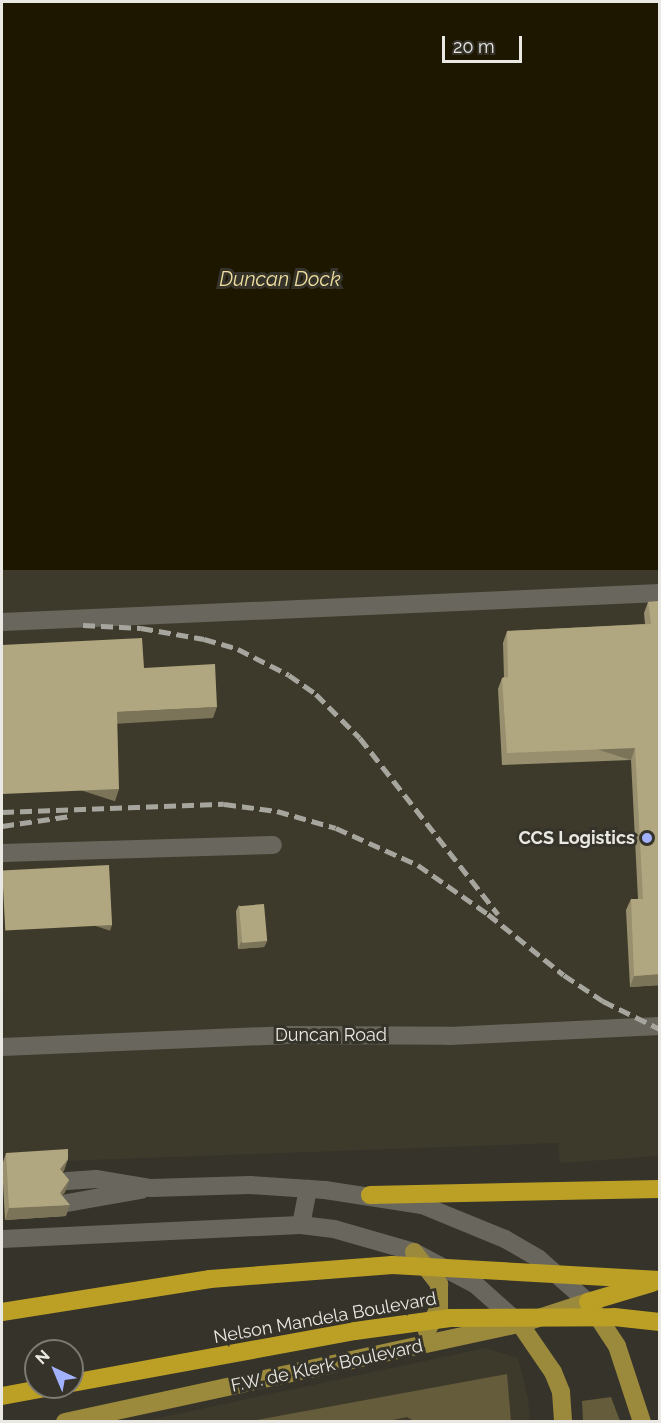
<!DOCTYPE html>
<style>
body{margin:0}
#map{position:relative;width:661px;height:1423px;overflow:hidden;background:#35332a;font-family:Raleway,sans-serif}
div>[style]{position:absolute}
.built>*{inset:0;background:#3e3a2b}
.green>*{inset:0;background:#645c3a}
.water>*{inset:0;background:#1d1700;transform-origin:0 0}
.minor>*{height:18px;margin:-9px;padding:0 9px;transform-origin:9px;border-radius:9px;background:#69675d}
.major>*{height:18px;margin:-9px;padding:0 9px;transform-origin:9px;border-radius:9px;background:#9b893c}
.highway>*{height:18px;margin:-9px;padding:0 9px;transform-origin:9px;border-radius:9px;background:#bca026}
.rail>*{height:4.5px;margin-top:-2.25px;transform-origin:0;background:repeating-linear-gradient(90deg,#a7a69e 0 12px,transparent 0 18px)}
.wall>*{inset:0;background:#978f6d}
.shaded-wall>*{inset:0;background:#7b7459;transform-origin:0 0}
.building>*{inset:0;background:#b0a67f;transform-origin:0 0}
.dots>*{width:16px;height:16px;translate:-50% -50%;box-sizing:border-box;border:3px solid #35332a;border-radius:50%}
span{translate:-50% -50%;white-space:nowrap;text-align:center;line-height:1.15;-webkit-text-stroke:6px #35332a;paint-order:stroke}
.poi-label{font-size:18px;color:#e9e8e2;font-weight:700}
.right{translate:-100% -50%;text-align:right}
.street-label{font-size:18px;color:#e9e8e2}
.water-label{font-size:20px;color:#eedd9d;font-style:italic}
.frame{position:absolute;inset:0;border:3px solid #e9e8e2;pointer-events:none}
.north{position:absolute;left:24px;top:1339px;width:60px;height:60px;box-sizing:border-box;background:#35332a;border:2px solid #7d7b74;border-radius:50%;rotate:316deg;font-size:16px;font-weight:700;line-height:24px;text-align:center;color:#e9e8e2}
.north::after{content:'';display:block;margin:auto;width:21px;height:27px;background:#a3b2fc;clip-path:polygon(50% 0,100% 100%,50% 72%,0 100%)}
.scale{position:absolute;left:442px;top:36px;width:80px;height:27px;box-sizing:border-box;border:3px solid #e9e8e2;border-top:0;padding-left:8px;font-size:18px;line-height:21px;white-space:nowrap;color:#e9e8e2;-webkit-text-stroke:4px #35332a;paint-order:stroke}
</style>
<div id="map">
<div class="built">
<div style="clip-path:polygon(659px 539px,659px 1156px,560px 1163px,558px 1143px,64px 1161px,66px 1216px,4px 1220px,2px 570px)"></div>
<div style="clip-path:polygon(485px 1348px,518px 1358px,528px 1399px,530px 1421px,140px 1422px)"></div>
</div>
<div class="green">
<div style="clip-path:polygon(507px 1374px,511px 1421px,415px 1422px,407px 1417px,383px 1422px,251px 1421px)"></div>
<div style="clip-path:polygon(611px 1397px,620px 1421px,583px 1421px,582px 1401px)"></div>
</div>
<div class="water">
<div style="left:2px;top:2px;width:657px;height:568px"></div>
</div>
<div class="minor">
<div style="left:2px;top:622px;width:659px;rotate:-2.52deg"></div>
<div style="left:2px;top:853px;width:271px;rotate:-1.7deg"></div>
<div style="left:2px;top:1047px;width:283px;rotate:-2.4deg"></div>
<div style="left:285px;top:1035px;width:164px;rotate:0.3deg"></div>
<div style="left:449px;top:1036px;width:211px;rotate:-2.7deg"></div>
<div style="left:67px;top:1181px;width:29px;rotate:-4deg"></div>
<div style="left:96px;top:1179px;width:56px;rotate:9.3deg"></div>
<div style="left:151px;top:1188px;width:99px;rotate:-1.7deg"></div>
<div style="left:250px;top:1185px;width:75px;rotate:3.8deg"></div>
<div style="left:325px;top:1190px;width:98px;rotate:8.8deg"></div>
<div style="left:422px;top:1205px;width:90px;rotate:22.3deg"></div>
<div style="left:505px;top:1239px;width:39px;rotate:30deg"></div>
<div style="left:539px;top:1259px;width:65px;rotate:41.3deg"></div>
<div style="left:67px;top:1203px;width:75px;rotate:-10deg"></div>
<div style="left:301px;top:1225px;width:37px;rotate:-79deg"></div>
<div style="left:2px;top:1239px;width:299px;rotate:-2.7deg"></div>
<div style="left:301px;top:1225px;width:33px;rotate:7deg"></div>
<div style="left:334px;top:1229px;width:83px;rotate:16deg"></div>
<div style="left:414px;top:1252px;width:70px;rotate:28deg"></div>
<div style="left:476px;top:1285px;width:59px;rotate:41.6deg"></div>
</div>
<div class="major">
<div style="left:414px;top:1252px;width:41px;rotate:52deg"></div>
<div style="left:439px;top:1284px;width:24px;rotate:90deg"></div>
<div style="left:439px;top:1308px;width:26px;rotate:118deg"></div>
<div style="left:520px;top:1324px;width:58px;rotate:55.5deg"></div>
<div style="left:553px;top:1372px;width:22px;rotate:68deg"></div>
<div style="left:561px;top:1392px;width:30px;rotate:86deg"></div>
<div style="left:65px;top:1422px;width:465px;rotate:-12.2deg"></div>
<div style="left:520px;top:1324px;width:71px;rotate:-17.9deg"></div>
<div style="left:588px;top:1302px;width:53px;rotate:56.6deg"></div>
<div style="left:617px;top:1346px;width:80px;rotate:71.8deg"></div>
</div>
<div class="highway">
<div style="left:370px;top:1195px;width:290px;rotate:-1.2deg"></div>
<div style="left:588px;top:1302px;width:67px;rotate:-16.5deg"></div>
<div style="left:2px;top:1312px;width:211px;rotate:-9deg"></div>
<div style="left:210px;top:1279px;width:183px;rotate:-4.4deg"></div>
<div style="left:392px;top:1265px;width:268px;rotate:3.2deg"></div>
<div style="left:72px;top:1383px;width:288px;rotate:-10.4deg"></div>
<div style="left:355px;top:1331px;width:96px;rotate:-7.8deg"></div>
<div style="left:450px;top:1318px;width:164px;rotate:-0.3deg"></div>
<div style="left:614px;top:1317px;width:46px;rotate:6.2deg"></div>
<div style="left:2px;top:1396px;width:50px;rotate:-10.4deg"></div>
</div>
<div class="rail">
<div style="left:83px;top:625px;width:58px;rotate:3deg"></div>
<div style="left:141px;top:628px;width:64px;rotate:9.9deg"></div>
<div style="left:204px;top:639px;width:35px;rotate:16deg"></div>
<div style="left:238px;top:649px;width:57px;rotate:27deg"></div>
<div style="left:289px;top:675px;width:33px;rotate:35deg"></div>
<div style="left:316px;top:694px;width:62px;rotate:45deg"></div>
<div style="left:360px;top:738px;width:224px;rotate:51.9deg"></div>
<div style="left:2px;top:812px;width:222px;rotate:-2.1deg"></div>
<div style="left:224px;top:804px;width:53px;rotate:7.5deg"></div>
<div style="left:277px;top:811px;width:61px;rotate:16.1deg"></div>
<div style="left:336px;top:828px;width:90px;rotate:24.3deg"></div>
<div style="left:418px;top:865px;width:85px;rotate:35deg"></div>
<div style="left:488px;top:914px;width:97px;rotate:38.8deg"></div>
<div style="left:564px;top:975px;width:47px;rotate:33.7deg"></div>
<div style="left:603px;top:1001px;width:64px;rotate:26.2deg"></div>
<div style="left:2px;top:826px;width:69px;rotate:-8.4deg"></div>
</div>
<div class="wall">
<div style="clip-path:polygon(660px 601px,660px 985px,630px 987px,626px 910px,631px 899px,638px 899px,631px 760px,502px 765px,498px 689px,502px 678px,504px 677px,503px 643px,507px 631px,645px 624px,644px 613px,648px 602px)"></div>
<div style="clip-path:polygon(239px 905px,267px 941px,264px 947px,238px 949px,236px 911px)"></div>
<div style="clip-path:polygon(6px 1153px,68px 1159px,62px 1172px,69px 1180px,65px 1192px,62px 1195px,66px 1216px,5px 1220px,2px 1165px)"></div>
</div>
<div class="shaded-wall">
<div style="clip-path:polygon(217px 707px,213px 718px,113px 724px,117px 712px)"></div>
<div style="left:635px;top:748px;width:13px;height:128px;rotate:108deg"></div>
<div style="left:119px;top:789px;width:13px;height:117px;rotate:108deg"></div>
<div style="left:112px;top:925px;width:6px;height:110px;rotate:108deg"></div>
<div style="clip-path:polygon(267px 941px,264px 947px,238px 949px,241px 942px)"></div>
<div style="clip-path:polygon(660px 974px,660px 985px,630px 987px,634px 976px)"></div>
<div style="clip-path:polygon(68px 1159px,64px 1171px,56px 1181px,60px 1169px)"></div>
<div style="clip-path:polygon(69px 1180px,65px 1192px,56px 1204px,60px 1193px)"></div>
<div style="clip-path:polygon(70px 1205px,66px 1216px,5px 1220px,9px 1208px)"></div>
</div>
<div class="building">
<div style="clip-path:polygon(660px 601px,660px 974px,634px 976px,631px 899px,643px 899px,635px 748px,507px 753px,502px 678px,508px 677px,507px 631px,651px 624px,648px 602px)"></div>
<div style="clip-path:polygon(142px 638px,144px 668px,215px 664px,217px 707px,117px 712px,119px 789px,2px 794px,2px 645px)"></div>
<div style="left:109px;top:865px;width:60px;height:107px;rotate:87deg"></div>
<div style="left:264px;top:904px;width:37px;height:25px;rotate:85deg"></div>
<div style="clip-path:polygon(68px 1149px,68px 1159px,60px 1169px,69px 1180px,60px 1193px,70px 1205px,9px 1208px,6px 1153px)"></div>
</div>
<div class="dots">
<div style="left:647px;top:838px;background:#a3b2fc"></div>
</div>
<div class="poi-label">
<span class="right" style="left:635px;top:838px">CCS Logistics</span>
</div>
<div class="street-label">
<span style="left:331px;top:1035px">Duncan Road</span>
<span style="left:325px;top:1318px;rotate:-10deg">Nelson Mandela Boulevard</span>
<span style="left:327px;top:1366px;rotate:-12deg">F.W. de Klerk Boulevard</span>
</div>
<div class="water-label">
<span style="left:280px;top:279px">Duncan Dock</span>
</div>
<div class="frame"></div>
<div class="north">N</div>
<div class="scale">20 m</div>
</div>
